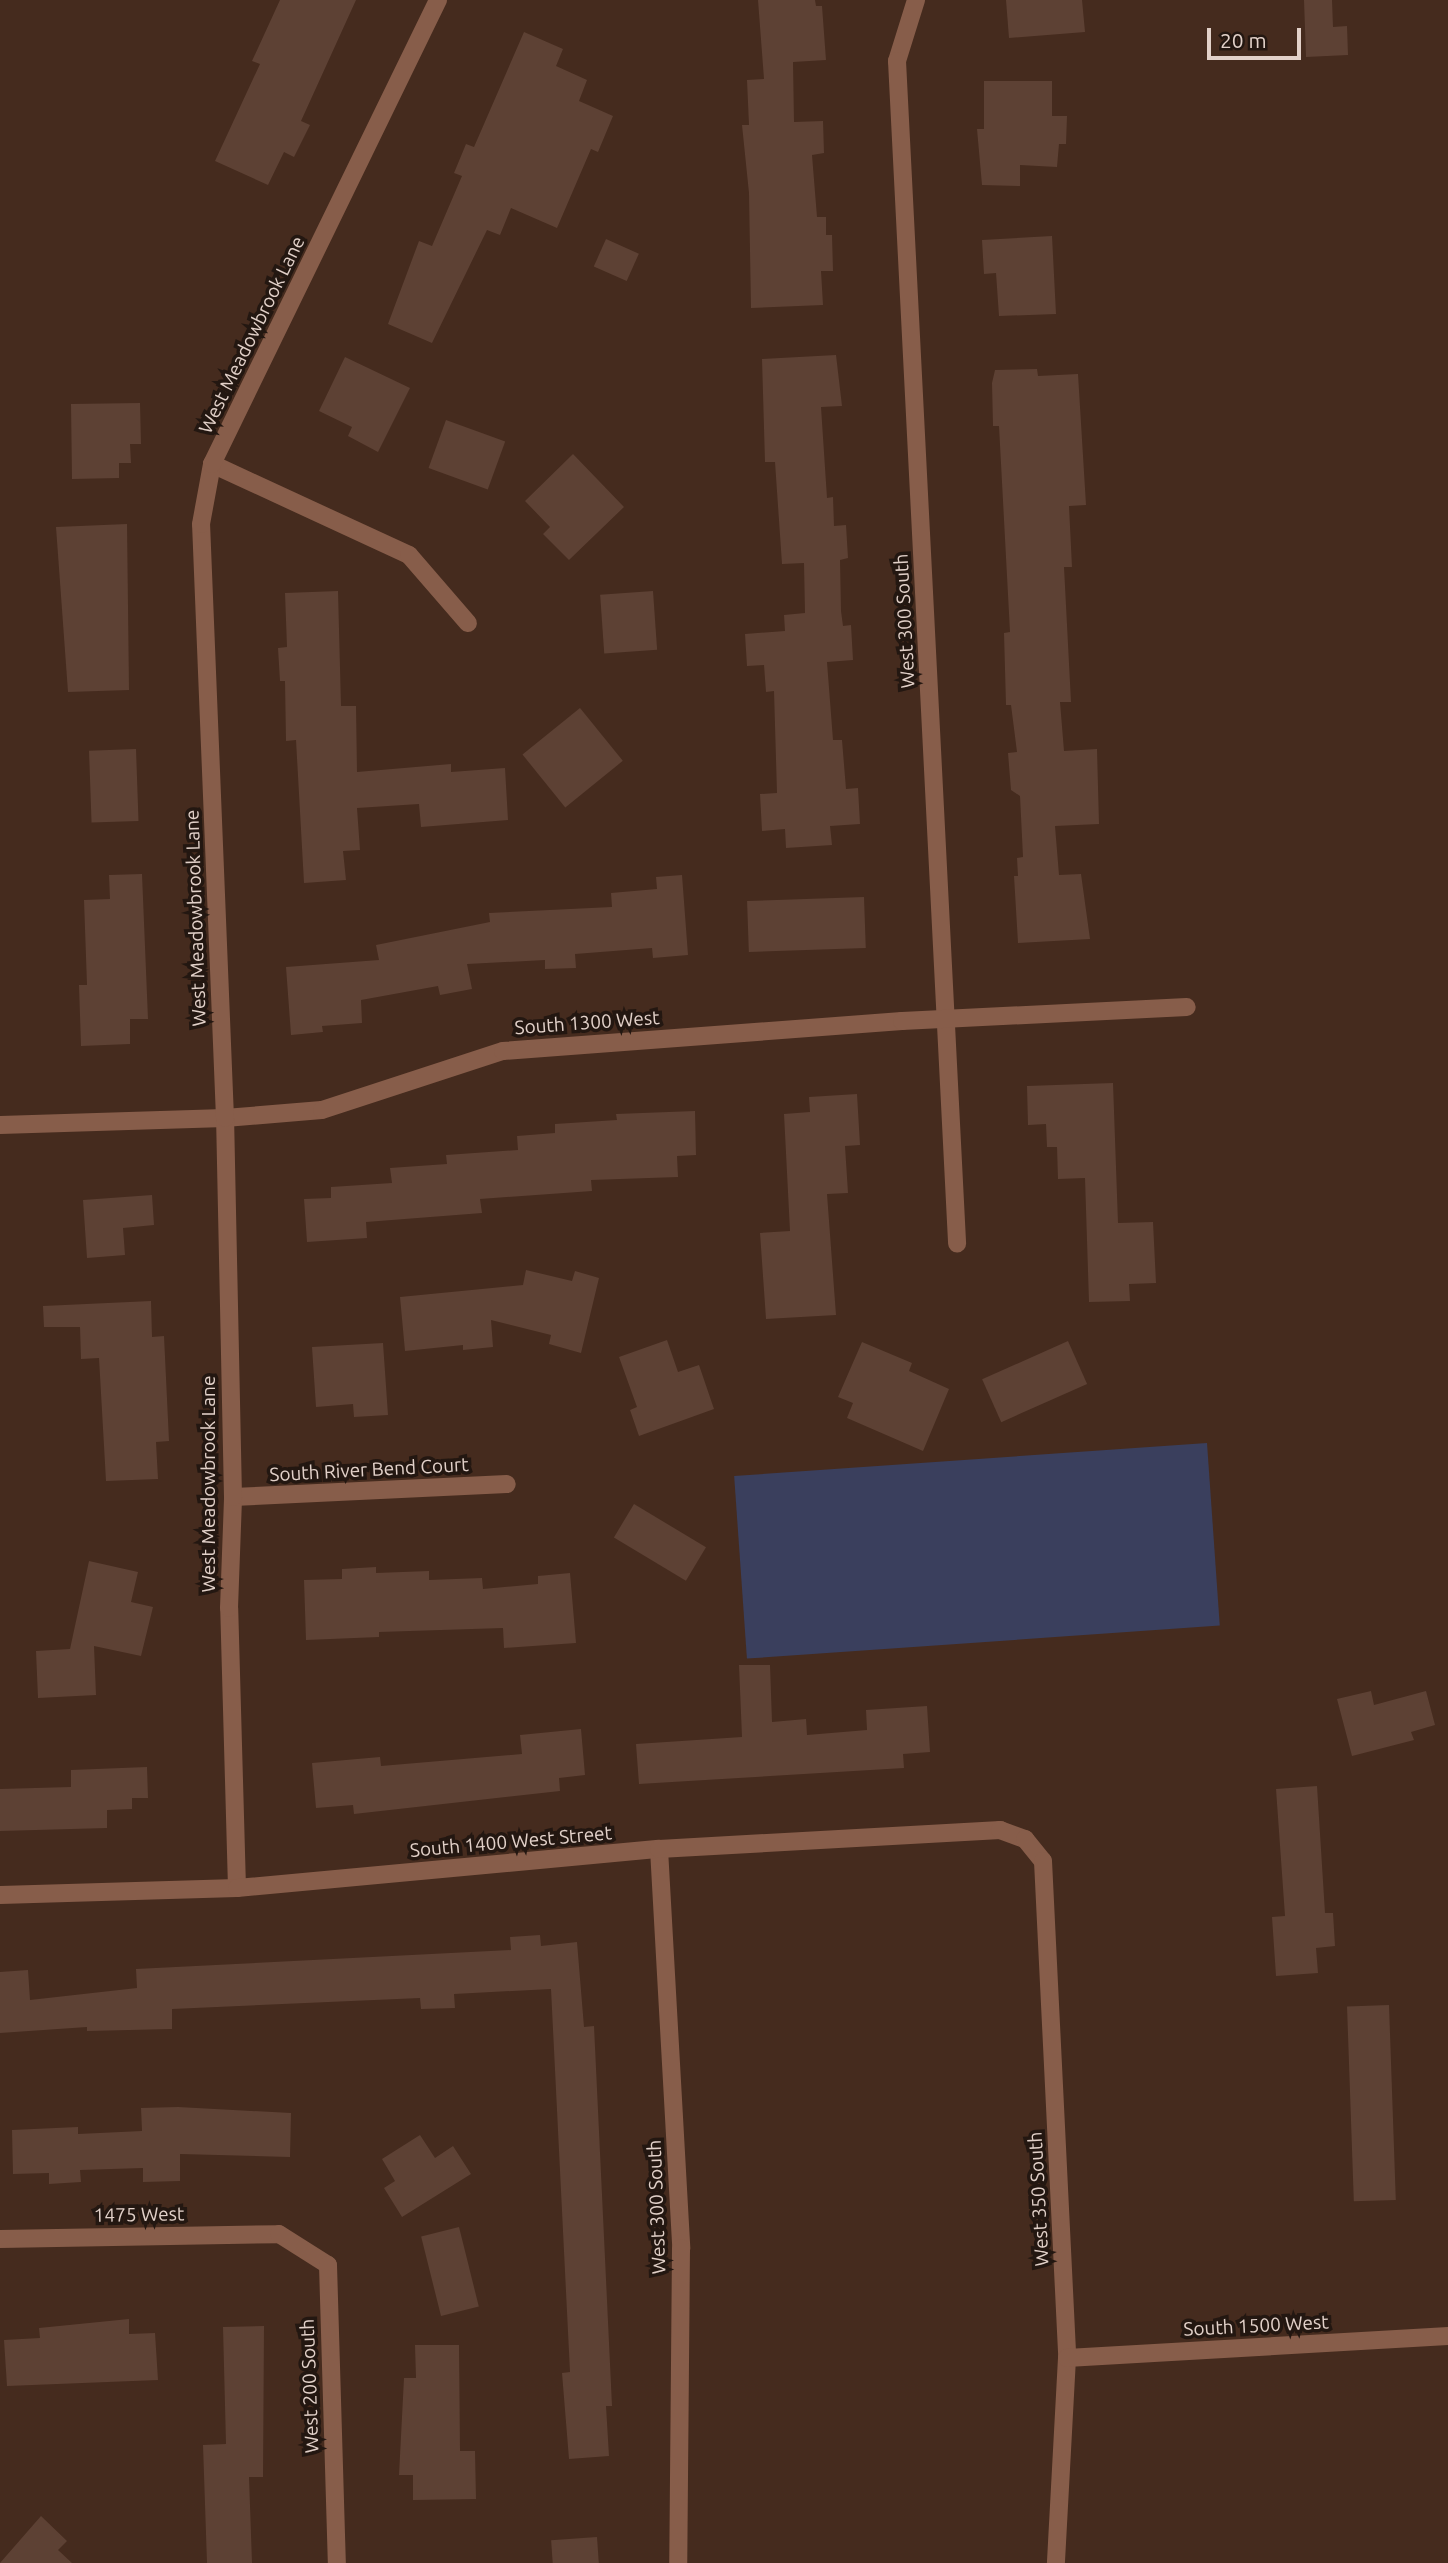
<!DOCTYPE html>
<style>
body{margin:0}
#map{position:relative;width:1448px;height:2563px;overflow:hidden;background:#452b1e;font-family:Ubuntu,sans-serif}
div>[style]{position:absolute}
.green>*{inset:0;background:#3a3f5d;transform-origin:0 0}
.building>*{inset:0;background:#5d4134;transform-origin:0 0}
.street>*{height:18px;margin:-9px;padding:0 9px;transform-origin:9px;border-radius:9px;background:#875d4a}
span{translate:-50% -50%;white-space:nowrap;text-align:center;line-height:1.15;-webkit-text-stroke:7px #231711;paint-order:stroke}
.street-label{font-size:19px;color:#e2d1c9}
.scale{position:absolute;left:1207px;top:28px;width:94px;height:32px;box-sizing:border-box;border:4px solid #e2d1c9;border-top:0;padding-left:9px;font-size:21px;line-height:24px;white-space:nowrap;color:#e2d1c9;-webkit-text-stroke:5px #231711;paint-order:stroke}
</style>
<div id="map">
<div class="green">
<div style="left:1207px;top:1443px;width:183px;height:474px;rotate:86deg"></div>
</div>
<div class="building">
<div style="clip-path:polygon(280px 0,356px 0,301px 121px,310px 125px,294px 157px,284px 152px,268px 185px,215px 161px,260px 64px,252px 61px)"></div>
<div style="clip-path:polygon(758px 0,815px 0,816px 6px,822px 6px,826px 60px,793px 62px,794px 122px,823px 121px,824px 153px,812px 155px,817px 217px,826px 217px,826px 235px,832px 235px,833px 271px,821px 271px,823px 305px,751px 308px,749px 193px,742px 125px,749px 125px,747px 80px,764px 79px)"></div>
<div style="clip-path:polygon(1006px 0,1082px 0,1085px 32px,1009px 38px)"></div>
<div style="clip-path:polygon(1304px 0,1332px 0,1333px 27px,1347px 26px,1348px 55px,1306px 57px)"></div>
<div style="clip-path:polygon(524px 32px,563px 49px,556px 66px,587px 80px,579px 101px,613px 116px,598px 152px,591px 149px,557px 228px,511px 208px,500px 235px,487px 230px,432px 343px,388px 324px,419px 241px,432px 246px,462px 176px,454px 173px,466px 144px,474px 147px)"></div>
<div style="clip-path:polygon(984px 81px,1052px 81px,1052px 116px,1067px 116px,1066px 144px,1059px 144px,1057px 167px,1020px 165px,1020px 186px,982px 185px,977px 129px,984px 129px)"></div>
<div style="clip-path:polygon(1052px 236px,1056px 314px,999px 316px,996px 273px,984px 274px,982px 240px)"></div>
<div style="left:606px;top:239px;width:36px;height:30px;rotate:24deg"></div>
<div style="clip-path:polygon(836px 355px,842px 406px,821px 407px,827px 498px,833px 497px,834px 526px,846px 525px,848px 558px,840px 560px,841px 611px,843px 626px,851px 625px,853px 660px,827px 662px,833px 740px,842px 740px,846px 789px,858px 788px,860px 824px,830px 826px,832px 845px,786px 848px,785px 829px,762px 831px,760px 794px,777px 793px,774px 691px,766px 692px,764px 665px,747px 666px,745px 634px,785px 631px,784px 615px,805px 613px,804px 563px,782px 564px,775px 462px,765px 462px,762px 359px)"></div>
<div style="clip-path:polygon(345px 357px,410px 388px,378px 452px,348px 436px,352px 427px,319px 411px)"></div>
<div style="clip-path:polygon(1037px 369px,1038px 376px,1078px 374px,1086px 505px,1069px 506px,1072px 567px,1064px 567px,1071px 702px,1060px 702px,1064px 751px,1097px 749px,1099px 824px,1055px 826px,1059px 875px,1081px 874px,1090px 939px,1018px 943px,1014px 876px,1018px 876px,1017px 858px,1023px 857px,1020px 796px,1011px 790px,1008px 753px,1017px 752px,1011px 705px,1006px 705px,1004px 633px,1010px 632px,999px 426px,993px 426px,992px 383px,995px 370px)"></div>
<div style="clip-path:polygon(140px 403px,141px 444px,130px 444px,131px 463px,119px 463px,119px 478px,72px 479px,71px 404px)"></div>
<div style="left:446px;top:420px;width:63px;height:51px;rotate:20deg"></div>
<div style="clip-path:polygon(573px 454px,624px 507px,569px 560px,543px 534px,550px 527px,525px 501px)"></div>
<div style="clip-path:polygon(127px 524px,129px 690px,68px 692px,56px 527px)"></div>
<div style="clip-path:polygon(338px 591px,341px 706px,356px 706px,357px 772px,451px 764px,451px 772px,505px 768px,508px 820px,421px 827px,419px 804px,357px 808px,360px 850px,343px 851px,346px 880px,304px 883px,296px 740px,286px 741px,285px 681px,280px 681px,278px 648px,287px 647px,285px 593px)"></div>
<div style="left:653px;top:591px;width:59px;height:53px;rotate:86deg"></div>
<div style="left:580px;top:708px;width:68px;height:74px;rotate:51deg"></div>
<div style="left:136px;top:749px;width:72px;height:47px;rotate:88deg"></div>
<div style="clip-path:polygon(142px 874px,148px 1019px,130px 1019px,130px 1044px,81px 1046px,79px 985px,87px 985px,84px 900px,110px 899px,109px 875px)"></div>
<div style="clip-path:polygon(682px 875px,688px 955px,653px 958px,652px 948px,575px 954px,576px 968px,545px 969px,545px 960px,467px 964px,472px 989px,440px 995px,438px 986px,361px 1000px,362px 1023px,322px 1026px,323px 1032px,291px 1035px,286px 967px,379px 960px,376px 945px,490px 922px,489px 913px,612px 907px,611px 893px,657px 889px,656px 877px)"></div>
<div style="left:864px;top:897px;width:51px;height:117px;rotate:88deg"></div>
<div style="clip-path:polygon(1113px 1083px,1118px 1223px,1153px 1222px,1156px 1283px,1129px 1284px,1130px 1301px,1089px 1302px,1085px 1178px,1058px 1179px,1057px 1147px,1047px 1147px,1046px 1124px,1028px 1125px,1027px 1086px)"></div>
<div style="clip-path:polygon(857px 1094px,860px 1145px,845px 1146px,848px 1193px,827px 1194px,836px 1315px,766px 1319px,760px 1233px,790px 1231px,784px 1114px,810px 1112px,809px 1097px)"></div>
<div style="clip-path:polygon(695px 1111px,696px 1155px,677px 1156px,678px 1177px,591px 1180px,592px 1191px,480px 1199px,482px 1213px,366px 1222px,367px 1238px,307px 1242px,304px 1199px,331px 1198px,331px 1187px,392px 1183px,390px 1168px,447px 1164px,446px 1155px,518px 1150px,517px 1136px,555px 1133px,555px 1124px,617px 1120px,616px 1114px)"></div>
<div style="clip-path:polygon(152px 1195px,154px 1225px,123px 1228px,125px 1255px,87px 1258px,83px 1200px)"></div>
<div style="clip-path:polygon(526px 1270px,572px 1281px,575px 1271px,599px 1278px,581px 1353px,549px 1344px,551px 1335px,491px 1320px,493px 1347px,463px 1350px,463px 1345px,405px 1351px,400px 1297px,523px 1285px)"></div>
<div style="clip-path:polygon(151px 1301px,152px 1337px,164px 1336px,169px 1441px,156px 1442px,158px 1479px,106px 1481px,99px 1358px,81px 1359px,80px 1327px,44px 1327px,43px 1306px)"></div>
<div style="clip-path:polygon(667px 1340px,678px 1372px,699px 1365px,714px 1409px,639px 1436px,630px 1410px,637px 1407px,619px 1357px)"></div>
<div style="left:1068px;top:1341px;width:47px;height:94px;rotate:66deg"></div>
<div style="clip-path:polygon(862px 1342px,912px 1363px,909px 1371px,949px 1389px,923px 1451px,847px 1418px,853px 1403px,838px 1397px)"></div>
<div style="clip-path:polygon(383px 1343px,388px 1415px,354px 1417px,353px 1404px,316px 1407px,312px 1347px)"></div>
<div style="left:634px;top:1504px;width:84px;height:39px;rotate:31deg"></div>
<div style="clip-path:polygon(89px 1561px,138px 1572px,131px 1602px,153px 1607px,141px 1656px,94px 1646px,96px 1695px,38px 1698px,36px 1651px,70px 1649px)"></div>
<div style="clip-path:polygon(376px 1567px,376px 1573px,429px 1571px,429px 1580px,482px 1578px,483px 1589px,538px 1584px,538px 1576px,570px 1573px,576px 1643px,504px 1648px,503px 1628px,379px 1632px,379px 1637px,306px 1640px,304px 1580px,342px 1579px,342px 1569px)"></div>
<div style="clip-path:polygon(739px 1665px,770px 1665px,772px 1722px,806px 1719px,807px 1735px,867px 1730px,866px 1710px,927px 1706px,930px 1752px,903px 1754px,904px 1768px,639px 1784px,636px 1744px,742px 1737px)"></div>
<div style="clip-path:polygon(1371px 1691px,1374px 1705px,1426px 1691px,1435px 1725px,1411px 1732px,1414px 1740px,1352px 1756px,1337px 1699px)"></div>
<div style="clip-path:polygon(581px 1729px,585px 1775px,559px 1778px,560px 1791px,354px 1814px,353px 1805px,316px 1808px,312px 1763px,380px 1757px,381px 1766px,522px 1754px,520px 1735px)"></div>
<div style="clip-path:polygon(147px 1767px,148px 1798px,132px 1798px,132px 1809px,107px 1810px,107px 1828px,0 1831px,0 1789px,71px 1787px,71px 1770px)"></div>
<div style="clip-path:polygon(1317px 1786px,1325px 1913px,1333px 1913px,1335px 1946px,1316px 1948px,1318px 1973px,1276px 1976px,1272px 1917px,1285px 1916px,1276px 1789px)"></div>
<div style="clip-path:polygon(540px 1935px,541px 1946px,577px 1942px,584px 2027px,594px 2026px,612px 2406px,606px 2406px,609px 2456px,569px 2459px,562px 2373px,570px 2372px,551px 1989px,454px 1994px,455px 2008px,421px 2009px,420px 1998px,172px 2009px,172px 2029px,87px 2031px,87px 2027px,0 2033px,0 1972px,28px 1970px,30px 2000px,137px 1988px,136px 1969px,511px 1950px,510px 1937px)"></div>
<div style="left:1389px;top:2005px;width:195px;height:42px;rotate:88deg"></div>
<div style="clip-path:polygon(178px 2107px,291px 2113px,290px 2157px,180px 2154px,180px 2181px,143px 2182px,143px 2168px,80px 2170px,81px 2182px,49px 2184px,49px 2173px,13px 2174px,12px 2130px,78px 2127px,78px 2134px,142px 2131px,141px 2108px)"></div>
<div style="clip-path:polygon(420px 2135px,435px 2158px,453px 2146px,471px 2174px,402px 2217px,384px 2188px,395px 2181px,382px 2159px)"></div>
<div style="left:459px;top:2227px;width:82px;height:39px;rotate:76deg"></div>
<div style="clip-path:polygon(129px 2319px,129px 2334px,155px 2333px,158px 2380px,7px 2386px,4px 2340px,40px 2338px,39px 2328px)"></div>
<div style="clip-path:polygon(264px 2326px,263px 2477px,249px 2477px,252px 2563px,207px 2563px,203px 2445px,226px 2444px,223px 2327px)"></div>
<div style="clip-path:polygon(415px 2345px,459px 2345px,460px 2451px,475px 2451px,476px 2499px,413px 2500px,413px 2475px,399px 2475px,404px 2378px,416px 2378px)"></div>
<div style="clip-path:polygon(41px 2516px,67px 2541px,58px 2550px,72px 2563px,0 2563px)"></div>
<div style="left:597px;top:2537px;width:26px;height:46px;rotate:86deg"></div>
</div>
<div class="street">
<div style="left:916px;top:0;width:64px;rotate:107.3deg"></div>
<div style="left:897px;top:61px;width:1184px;rotate:87.09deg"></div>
<div style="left:212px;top:464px;width:217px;rotate:24.8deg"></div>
<div style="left:409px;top:555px;width:90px;rotate:49.1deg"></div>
<div style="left:0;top:1125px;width:225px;rotate:-1.8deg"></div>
<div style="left:225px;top:1118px;width:97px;rotate:-4.7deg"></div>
<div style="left:322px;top:1110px;width:190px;rotate:-18.1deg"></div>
<div style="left:503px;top:1051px;width:400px;rotate:-4.3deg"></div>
<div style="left:902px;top:1021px;width:285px;rotate:-2.8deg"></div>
<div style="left:233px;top:1497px;width:274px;rotate:-2.7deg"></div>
<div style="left:659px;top:1849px;width:400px;rotate:86.8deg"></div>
<div style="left:681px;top:2248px;width:315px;rotate:90.5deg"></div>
<div style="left:237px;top:1888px;width:280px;rotate:-91.6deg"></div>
<div style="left:229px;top:1608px;width:111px;rotate:-87.9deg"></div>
<div style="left:233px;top:1497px;width:379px;rotate:-91.2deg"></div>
<div style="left:225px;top:1118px;width:594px;rotate:-92.31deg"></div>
<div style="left:201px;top:524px;width:61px;rotate:-79.6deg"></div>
<div style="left:212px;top:464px;width:516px;rotate:-64.03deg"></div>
<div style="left:0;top:1895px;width:237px;rotate:-1.7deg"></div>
<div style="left:237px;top:1888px;width:424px;rotate:-5.3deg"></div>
<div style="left:659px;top:1849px;width:342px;rotate:-3.2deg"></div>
<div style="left:1000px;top:1830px;width:27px;rotate:20deg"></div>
<div style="left:1025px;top:1839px;width:28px;rotate:51deg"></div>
<div style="left:1043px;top:1861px;width:498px;rotate:87.2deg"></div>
<div style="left:1067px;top:2358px;width:205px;rotate:93.1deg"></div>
<div style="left:0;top:2239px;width:279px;rotate:-1deg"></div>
<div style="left:279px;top:2234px;width:58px;rotate:32.3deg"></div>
<div style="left:328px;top:2265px;width:298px;rotate:88.3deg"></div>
<div style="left:1067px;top:2358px;width:382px;rotate:-3.3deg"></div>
</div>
<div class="street-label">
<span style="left:252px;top:335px;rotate:-64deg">West Meadowbrook Lane</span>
<span style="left:905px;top:621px;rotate:-93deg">West 300 South</span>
<span style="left:196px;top:918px;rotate:-92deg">West Meadowbrook Lane</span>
<span style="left:587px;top:1023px;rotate:-4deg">South 1300 West</span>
<span style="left:369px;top:1470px;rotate:-3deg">South River Bend Court</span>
<span style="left:209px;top:1484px;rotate:-90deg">West Meadowbrook Lane</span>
<span style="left:511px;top:1842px;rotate:-5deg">South 1400 West Street</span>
<span style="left:1039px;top:2199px;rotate:-93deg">West 350 South</span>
<span style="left:657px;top:2207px;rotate:-92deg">West 300 South</span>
<span style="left:139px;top:2215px;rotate:-1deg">1475 West</span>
<span style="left:1256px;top:2326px;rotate:-3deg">South 1500 West</span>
<span style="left:310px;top:2386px;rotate:-92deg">West 200 South</span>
</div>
<div class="scale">20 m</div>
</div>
